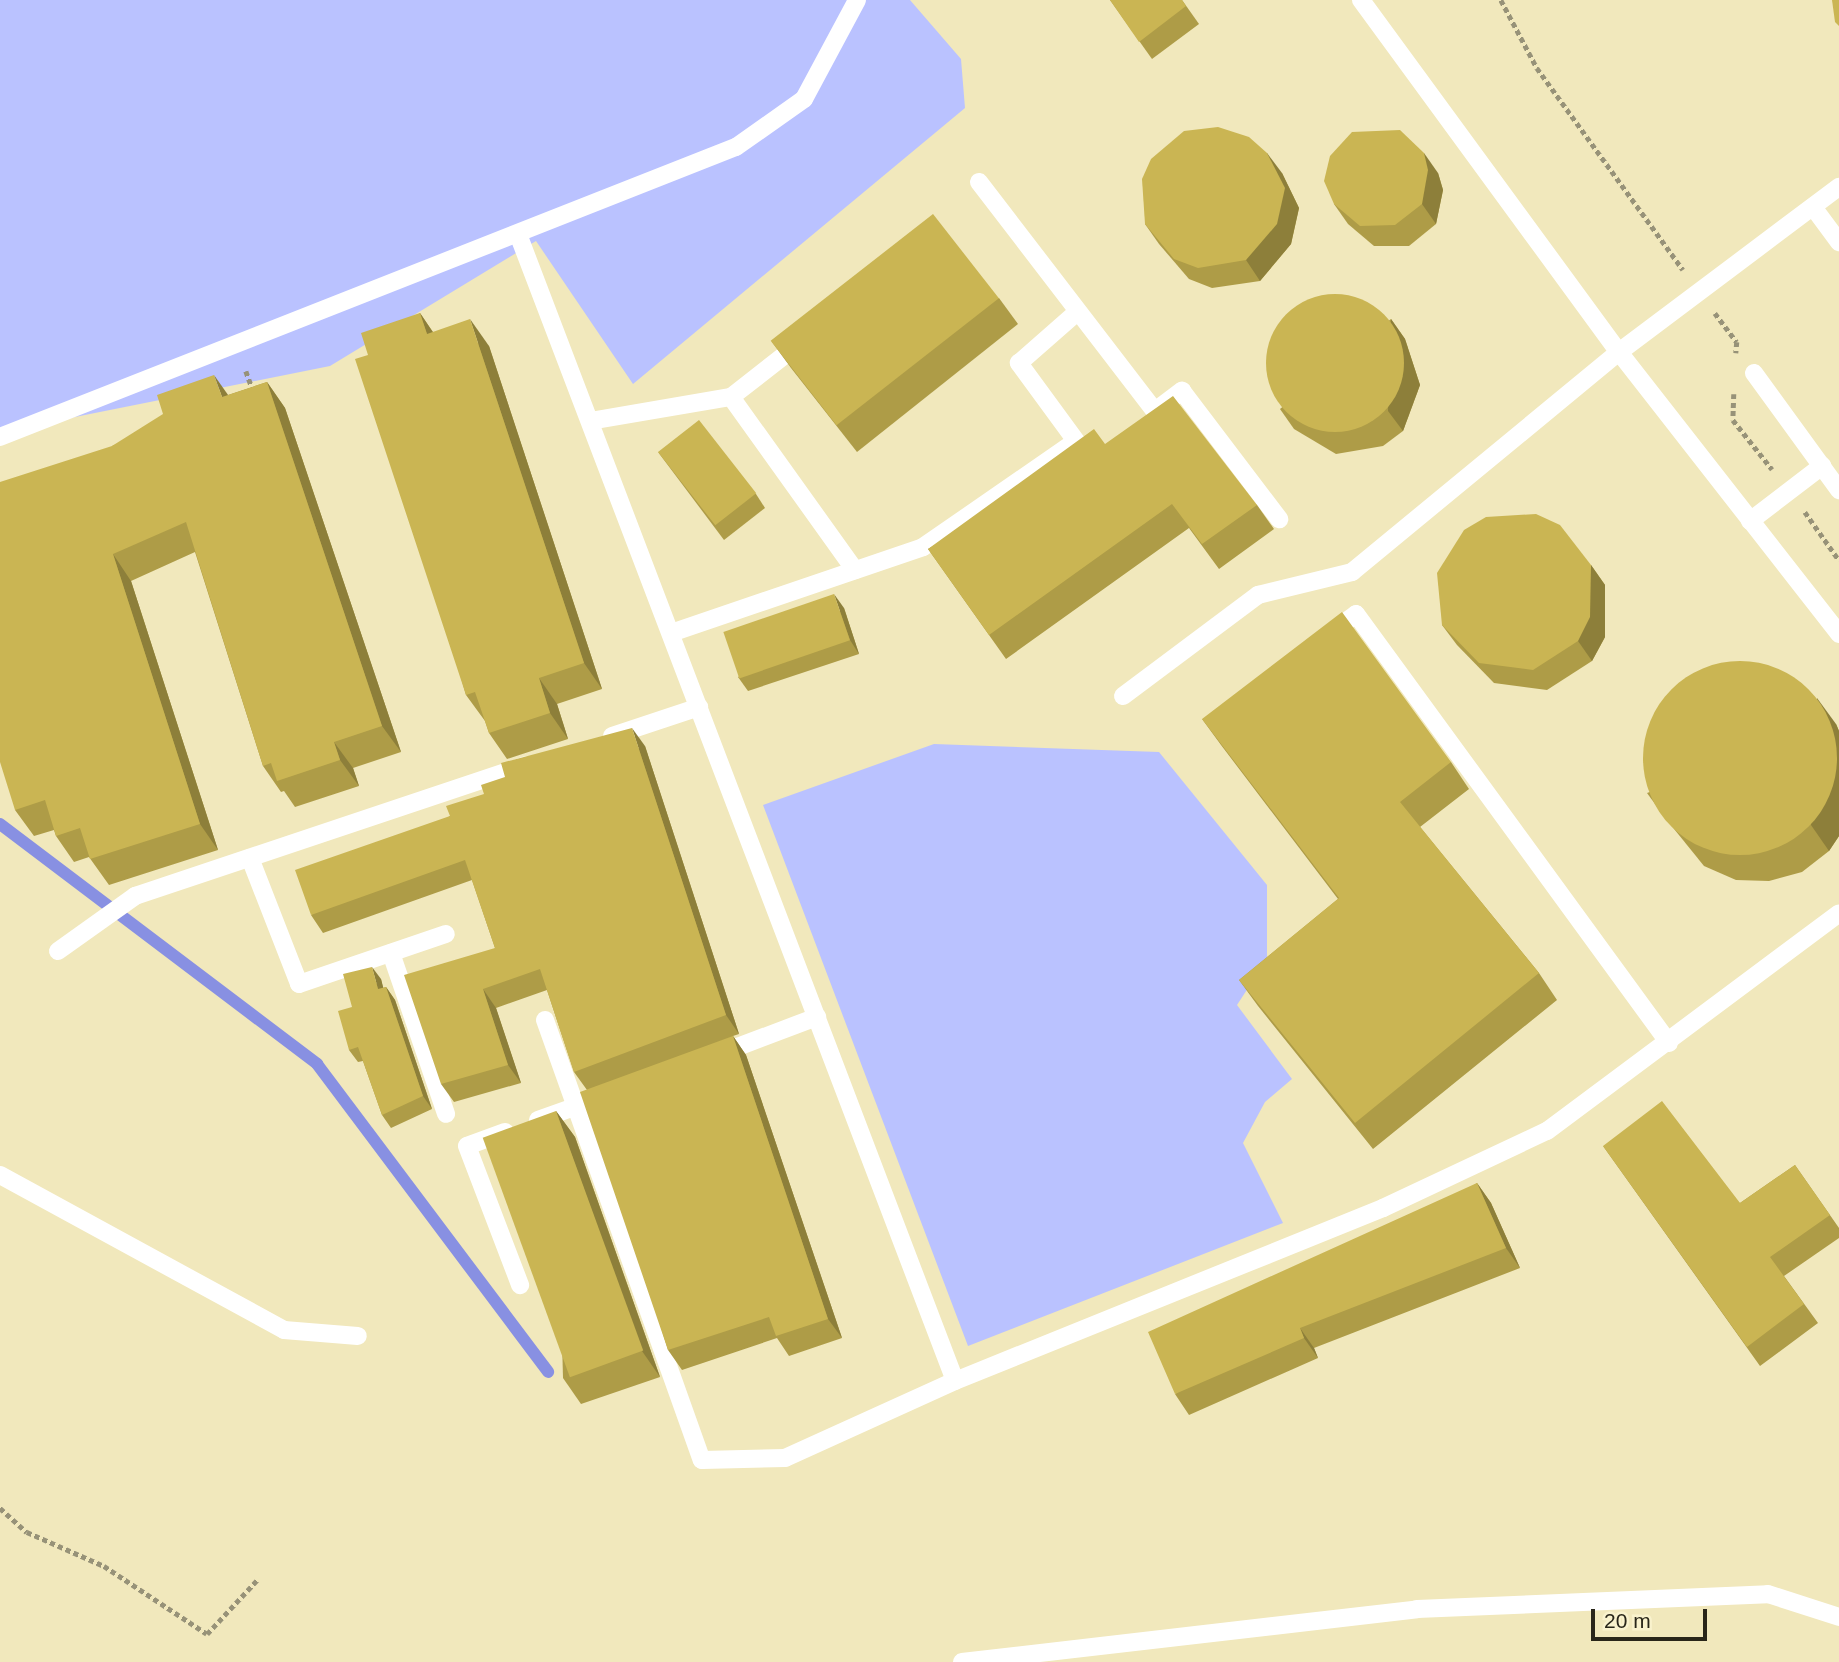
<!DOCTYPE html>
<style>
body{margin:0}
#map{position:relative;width:1839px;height:1662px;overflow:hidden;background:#f9f2cd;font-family:Arial,sans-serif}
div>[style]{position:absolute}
.built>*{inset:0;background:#f1e8bc;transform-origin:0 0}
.green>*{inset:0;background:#bac2ff}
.stream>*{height:12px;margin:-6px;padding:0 6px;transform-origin:6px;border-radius:6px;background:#8890e2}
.path>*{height:4.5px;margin-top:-2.25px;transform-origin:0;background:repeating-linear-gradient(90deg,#979278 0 5px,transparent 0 8.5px)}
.service>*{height:18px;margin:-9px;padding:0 9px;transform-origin:9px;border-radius:9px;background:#fff}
.wall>*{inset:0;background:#ae9c47}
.shaded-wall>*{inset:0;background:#8d7f3a}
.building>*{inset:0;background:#cab553;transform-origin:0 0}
.round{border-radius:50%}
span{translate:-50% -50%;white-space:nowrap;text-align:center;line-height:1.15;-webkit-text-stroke:5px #f9f2cd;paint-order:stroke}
.scale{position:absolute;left:1591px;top:1609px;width:116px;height:32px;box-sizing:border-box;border:4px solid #292619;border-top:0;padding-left:9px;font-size:21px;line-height:24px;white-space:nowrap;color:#292619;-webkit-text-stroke:5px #f9f2cd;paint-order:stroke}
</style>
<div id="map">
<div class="built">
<div style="left:0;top:0;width:1839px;height:1662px"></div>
</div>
<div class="green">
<div style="clip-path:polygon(0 0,910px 0,961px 59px,965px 108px,633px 384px,536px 241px,330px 366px,0 432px)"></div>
<div style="clip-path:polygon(934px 744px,1159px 752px,1267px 885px,1267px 959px,1237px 1005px,1292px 1079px,1265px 1102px,1243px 1143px,1283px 1223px,968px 1346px,763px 805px)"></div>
</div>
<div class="stream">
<div style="left:0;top:824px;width:398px;rotate:37.1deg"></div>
<div style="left:317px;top:1064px;width:385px;rotate:53.1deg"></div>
</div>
<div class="path">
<div style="left:1501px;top:0;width:77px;rotate:62.1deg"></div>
<div style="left:1537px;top:68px;width:249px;rotate:54.1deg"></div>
<div style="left:1715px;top:313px;width:36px;rotate:53deg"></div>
<div style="left:1737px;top:342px;width:11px;rotate:95deg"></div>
<div style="left:246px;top:371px;width:20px;rotate:70deg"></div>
<div style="left:1734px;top:394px;width:26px;rotate:92deg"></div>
<div style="left:1733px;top:420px;width:63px;rotate:51.5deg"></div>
<div style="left:1805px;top:512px;width:59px;rotate:54.7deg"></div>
<div style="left:0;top:1508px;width:36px;rotate:42deg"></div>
<div style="left:27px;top:1532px;width:84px;rotate:23.8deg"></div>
<div style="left:104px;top:1566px;width:123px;rotate:33.4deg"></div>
<div style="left:207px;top:1634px;width:74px;rotate:-47.2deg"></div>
</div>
<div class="service">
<div style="left:1361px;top:0;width:436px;rotate:53.8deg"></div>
<div style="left:1619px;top:352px;width:358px;rotate:52deg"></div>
<div style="left:979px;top:182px;width:289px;rotate:52.5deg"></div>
<div style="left:1155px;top:411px;width:34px;rotate:-37deg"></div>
<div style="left:1182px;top:391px;width:161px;rotate:52.8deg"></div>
<div style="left:1813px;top:207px;width:44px;rotate:53.4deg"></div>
<div style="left:518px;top:234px;width:1227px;rotate:69.14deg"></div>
<div style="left:1754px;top:373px;width:145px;rotate:54deg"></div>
<div style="left:731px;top:397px;width:88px;rotate:-38deg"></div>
<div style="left:590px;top:421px;width:143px;rotate:-9.7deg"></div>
<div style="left:731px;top:397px;width:213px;rotate:54.4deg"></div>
<div style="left:0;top:437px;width:791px;rotate:-21.51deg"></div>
<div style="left:736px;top:147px;width:83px;rotate:-35.2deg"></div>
<div style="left:804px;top:99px;width:112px;rotate:-61.8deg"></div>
<div style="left:1750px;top:521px;width:91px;rotate:-37.4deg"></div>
<div style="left:671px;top:633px;width:266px;rotate:-18.8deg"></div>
<div style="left:923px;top:547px;width:186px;rotate:-34.7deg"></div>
<div style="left:1076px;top:441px;width:97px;rotate:-126.2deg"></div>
<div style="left:1019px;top:363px;width:77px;rotate:-41.3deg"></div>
<div style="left:1330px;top:633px;width:32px;rotate:-36deg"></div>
<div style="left:1356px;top:614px;width:531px;rotate:53.89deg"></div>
<div style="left:1123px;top:696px;width:169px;rotate:-36.8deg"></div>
<div style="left:1258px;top:595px;width:97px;rotate:-13.7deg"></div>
<div style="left:1352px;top:572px;width:346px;rotate:-39.5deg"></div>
<div style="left:1619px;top:352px;width:275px;rotate:-36.9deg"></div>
<div style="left:612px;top:736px;width:92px;rotate:-18.4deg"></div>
<div style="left:250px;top:858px;width:135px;rotate:68.7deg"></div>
<div style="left:299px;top:984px;width:155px;rotate:-18.8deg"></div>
<div style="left:58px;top:951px;width:95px;rotate:-35.5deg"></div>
<div style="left:135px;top:896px;width:412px;rotate:-18.5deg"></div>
<div style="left:391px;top:953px;width:170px;rotate:71.1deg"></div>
<div style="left:545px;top:1020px;width:467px;rotate:70.4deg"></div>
<div style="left:702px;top:1460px;width:83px;rotate:-1.4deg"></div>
<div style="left:785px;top:1458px;width:187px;rotate:-24.4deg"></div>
<div style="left:955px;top:1381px;width:462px;rotate:-22deg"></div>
<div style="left:1383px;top:1208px;width:181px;rotate:-25.2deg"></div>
<div style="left:1547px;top:1131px;width:364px;rotate:-36.7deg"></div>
<div style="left:719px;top:1054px;width:105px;rotate:-20.7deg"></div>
<div style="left:538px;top:1120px;width:56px;rotate:-19.7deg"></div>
<div style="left:505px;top:1132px;width:40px;rotate:159.8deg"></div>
<div style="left:467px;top:1146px;width:149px;rotate:69.1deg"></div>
<div style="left:0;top:1175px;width:324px;rotate:28.6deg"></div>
<div style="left:284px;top:1330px;width:74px;rotate:4.6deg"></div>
<div style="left:962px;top:1662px;width:458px;rotate:-6.6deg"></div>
<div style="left:1417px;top:1609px;width:351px;rotate:-2.4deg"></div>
<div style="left:1768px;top:1594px;width:75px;rotate:17.9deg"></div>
</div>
<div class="wall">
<div style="clip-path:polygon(1110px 0,1182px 0,1199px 24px,1152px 59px)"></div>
<div style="clip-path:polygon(1282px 173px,1299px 208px,1291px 244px,1260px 281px,1212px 288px,1189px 279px,1159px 244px,1145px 224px)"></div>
<div style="clip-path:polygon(1438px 173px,1443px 190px,1436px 224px,1409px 246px,1374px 246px,1348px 224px,1334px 204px)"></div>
<div style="clip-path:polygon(999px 298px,1018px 324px,857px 452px,791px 368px,772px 342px)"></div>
<div style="clip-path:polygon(420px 313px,433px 332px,489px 346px,602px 689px,557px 704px,568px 739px,507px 759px,489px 733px,485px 721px,466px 695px,368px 355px)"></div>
<div style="clip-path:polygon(1391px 319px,1405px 339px,1420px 385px,1403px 431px,1383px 446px,1336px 454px,1294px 429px,1280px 409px)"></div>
<div style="clip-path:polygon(267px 382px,285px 408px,401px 752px,353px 768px,359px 786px,295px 807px,284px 791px,281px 792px,263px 766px,195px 552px,131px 581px,218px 850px,109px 885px,89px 857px,74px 862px,56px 836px,54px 830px,34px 836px,15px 810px,112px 446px,228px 395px)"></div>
<div style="clip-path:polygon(1105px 444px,1257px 505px,1274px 529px,1219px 569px,1189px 528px,1006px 659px,928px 549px)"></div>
<div style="clip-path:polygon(658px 452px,756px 494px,765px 508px,724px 540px)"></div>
<div style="clip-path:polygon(1591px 565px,1605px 585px,1605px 637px,1592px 661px,1547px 690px,1494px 683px,1457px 645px,1442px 625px)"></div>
<div style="clip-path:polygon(844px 608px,859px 654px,748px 691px,738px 677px)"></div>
<div style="clip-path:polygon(1202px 719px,1451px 762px,1469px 789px,1420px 827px,1539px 973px,1557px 1000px,1373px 1149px,1258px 1006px,1239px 980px,1338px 899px,1221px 745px)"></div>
<div style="clip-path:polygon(1836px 724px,1839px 731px,1839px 836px,1829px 851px,1802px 872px,1769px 881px,1736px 880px,1704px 866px,1666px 819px,1647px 793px)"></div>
<div style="clip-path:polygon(645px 746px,739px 1034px,733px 1036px,746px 1055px,842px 1338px,789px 1356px,777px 1338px,682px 1370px,668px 1350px,587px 1090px,574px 1072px,547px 990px,496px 1008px,521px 1083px,454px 1102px,441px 1084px,495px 948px,472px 880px,323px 933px,311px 915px,450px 816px)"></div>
<div style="clip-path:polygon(381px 979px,383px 988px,386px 987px,395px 1000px,432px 1109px,391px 1128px,382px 1115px,363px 1061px,358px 1062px,349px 1050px,352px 1007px)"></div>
<div style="clip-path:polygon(556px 1111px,575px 1137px,660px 1377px,581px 1404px,563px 1378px)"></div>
<div style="clip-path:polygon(1603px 1146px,1740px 1203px,1795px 1165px,1839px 1228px,1839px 1238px,1784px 1276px,1818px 1323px,1760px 1366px)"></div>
<div style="clip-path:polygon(1477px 1183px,1491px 1203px,1520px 1268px,1314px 1348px,1318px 1358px,1189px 1415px,1175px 1394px)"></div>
</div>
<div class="shaded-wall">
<div style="clip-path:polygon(1267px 153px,1282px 173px,1299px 208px,1291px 244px,1260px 281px,1246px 260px)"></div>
<div style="clip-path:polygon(1424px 153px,1438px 173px,1443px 190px,1436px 224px,1422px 204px)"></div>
<div style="clip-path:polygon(420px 313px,438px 340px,427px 334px)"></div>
<div style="clip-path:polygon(470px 319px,489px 346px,602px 689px,584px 663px)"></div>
<div style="clip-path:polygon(1391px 319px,1405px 339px,1420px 385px,1403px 431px,1388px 411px)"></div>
<div style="clip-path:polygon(214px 375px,233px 402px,222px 397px)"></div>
<div style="clip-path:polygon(267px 382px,285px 408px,401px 752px,382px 726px)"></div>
<div style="clip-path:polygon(113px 554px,131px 581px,218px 850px,200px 824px)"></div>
<div style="clip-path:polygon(1591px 565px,1605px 585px,1605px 637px,1592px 661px,1578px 641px)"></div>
<div style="clip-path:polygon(834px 594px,844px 608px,859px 654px,850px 640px)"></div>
<div style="clip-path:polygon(539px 678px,557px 704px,568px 739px,550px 713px)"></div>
<div style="clip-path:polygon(1817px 698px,1836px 724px,1839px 731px,1839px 836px,1829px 851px,1811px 825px)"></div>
<div style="clip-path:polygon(632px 728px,645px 746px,739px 1034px,726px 1015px)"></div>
<div style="clip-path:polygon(334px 742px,353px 768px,359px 786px,340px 760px)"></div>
<div style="clip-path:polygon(372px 967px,381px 979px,387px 1002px,378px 989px)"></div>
<div style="clip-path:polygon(386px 987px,395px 1000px,432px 1109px,423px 1096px)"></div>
<div style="clip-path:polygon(483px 989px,496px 1008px,521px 1083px,508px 1065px)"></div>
<div style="clip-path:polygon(733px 1036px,746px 1055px,842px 1338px,828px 1319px)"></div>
<div style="clip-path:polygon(556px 1111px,575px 1137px,660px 1377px,642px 1351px)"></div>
<div style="clip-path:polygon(1477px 1183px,1491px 1203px,1520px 1268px,1506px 1248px)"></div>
<div style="clip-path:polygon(1300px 1328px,1314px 1348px,1318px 1358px,1304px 1338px)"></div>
</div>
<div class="building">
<div style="clip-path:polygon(1110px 0,1182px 0,1186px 6px,1139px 42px)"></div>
<div style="clip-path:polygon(1832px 0,1839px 0,1839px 26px,1835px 22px)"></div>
<div style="clip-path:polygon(1218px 127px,1249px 137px,1267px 153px,1285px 188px,1277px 224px,1246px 260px,1198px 268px,1174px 259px,1145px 224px,1142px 179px,1151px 159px,1184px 131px)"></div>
<div style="clip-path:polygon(1400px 130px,1424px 153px,1428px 170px,1422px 204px,1395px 225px,1360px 226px,1334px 204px,1324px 181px,1330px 156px,1352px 132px)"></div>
<div style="left:933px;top:214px;width:107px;height:206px;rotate:52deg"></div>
<div class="round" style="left:1266px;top:294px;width:138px;height:138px"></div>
<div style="clip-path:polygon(420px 313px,427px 334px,470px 319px,584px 663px,539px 678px,550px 713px,489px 733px,475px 692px,466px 695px,355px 359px,368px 355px,361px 333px)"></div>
<div style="clip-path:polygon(214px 375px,222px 397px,267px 382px,382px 726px,334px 742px,340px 760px,277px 781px,271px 763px,263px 766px,186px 522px,113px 554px,200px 824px,90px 859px,80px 828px,56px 836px,45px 800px,15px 810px,0 762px,0 482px,112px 446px,163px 414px,157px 395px)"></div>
<div style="clip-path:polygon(1173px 396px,1257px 505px,1202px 544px,1172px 504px,989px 635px,928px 549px,1094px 429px,1105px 444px)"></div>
<div style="left:699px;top:420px;width:93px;height:52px;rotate:52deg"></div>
<div style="clip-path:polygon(1536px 514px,1560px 525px,1591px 565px,1590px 617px,1578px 641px,1533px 670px,1479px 663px,1442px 625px,1437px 573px,1464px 530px,1486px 517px)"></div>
<div style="left:834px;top:594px;width:49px;height:117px;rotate:71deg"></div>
<div style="clip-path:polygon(1342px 612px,1451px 762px,1400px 802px,1539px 973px,1355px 1123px,1239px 980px,1339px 898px,1202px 719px)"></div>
<div class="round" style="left:1643px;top:661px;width:194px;height:194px"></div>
<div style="clip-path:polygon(632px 728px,726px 1015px,574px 1072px,540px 969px,483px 989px,508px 1065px,441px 1084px,404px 975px,495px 948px,465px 860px,311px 915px,295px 870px,450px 816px,446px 806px,484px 794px,481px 785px,505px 777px,501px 763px)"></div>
<div style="clip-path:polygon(372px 967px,378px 989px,386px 987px,423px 1096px,382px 1115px,358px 1047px,349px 1050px,338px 1011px,352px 1007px,343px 974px)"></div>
<div style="clip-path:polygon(733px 1036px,828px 1319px,776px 1336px,769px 1317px,668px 1350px,580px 1092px)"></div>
<div style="clip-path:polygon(1662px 1101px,1740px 1203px,1795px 1165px,1830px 1215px,1770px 1257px,1804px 1304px,1747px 1347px,1603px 1146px)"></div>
<div style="left:556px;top:1111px;width:255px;height:78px;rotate:70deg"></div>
<div style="clip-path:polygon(1477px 1183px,1506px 1248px,1300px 1328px,1304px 1338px,1175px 1394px,1148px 1332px)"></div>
</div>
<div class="scale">20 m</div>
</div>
